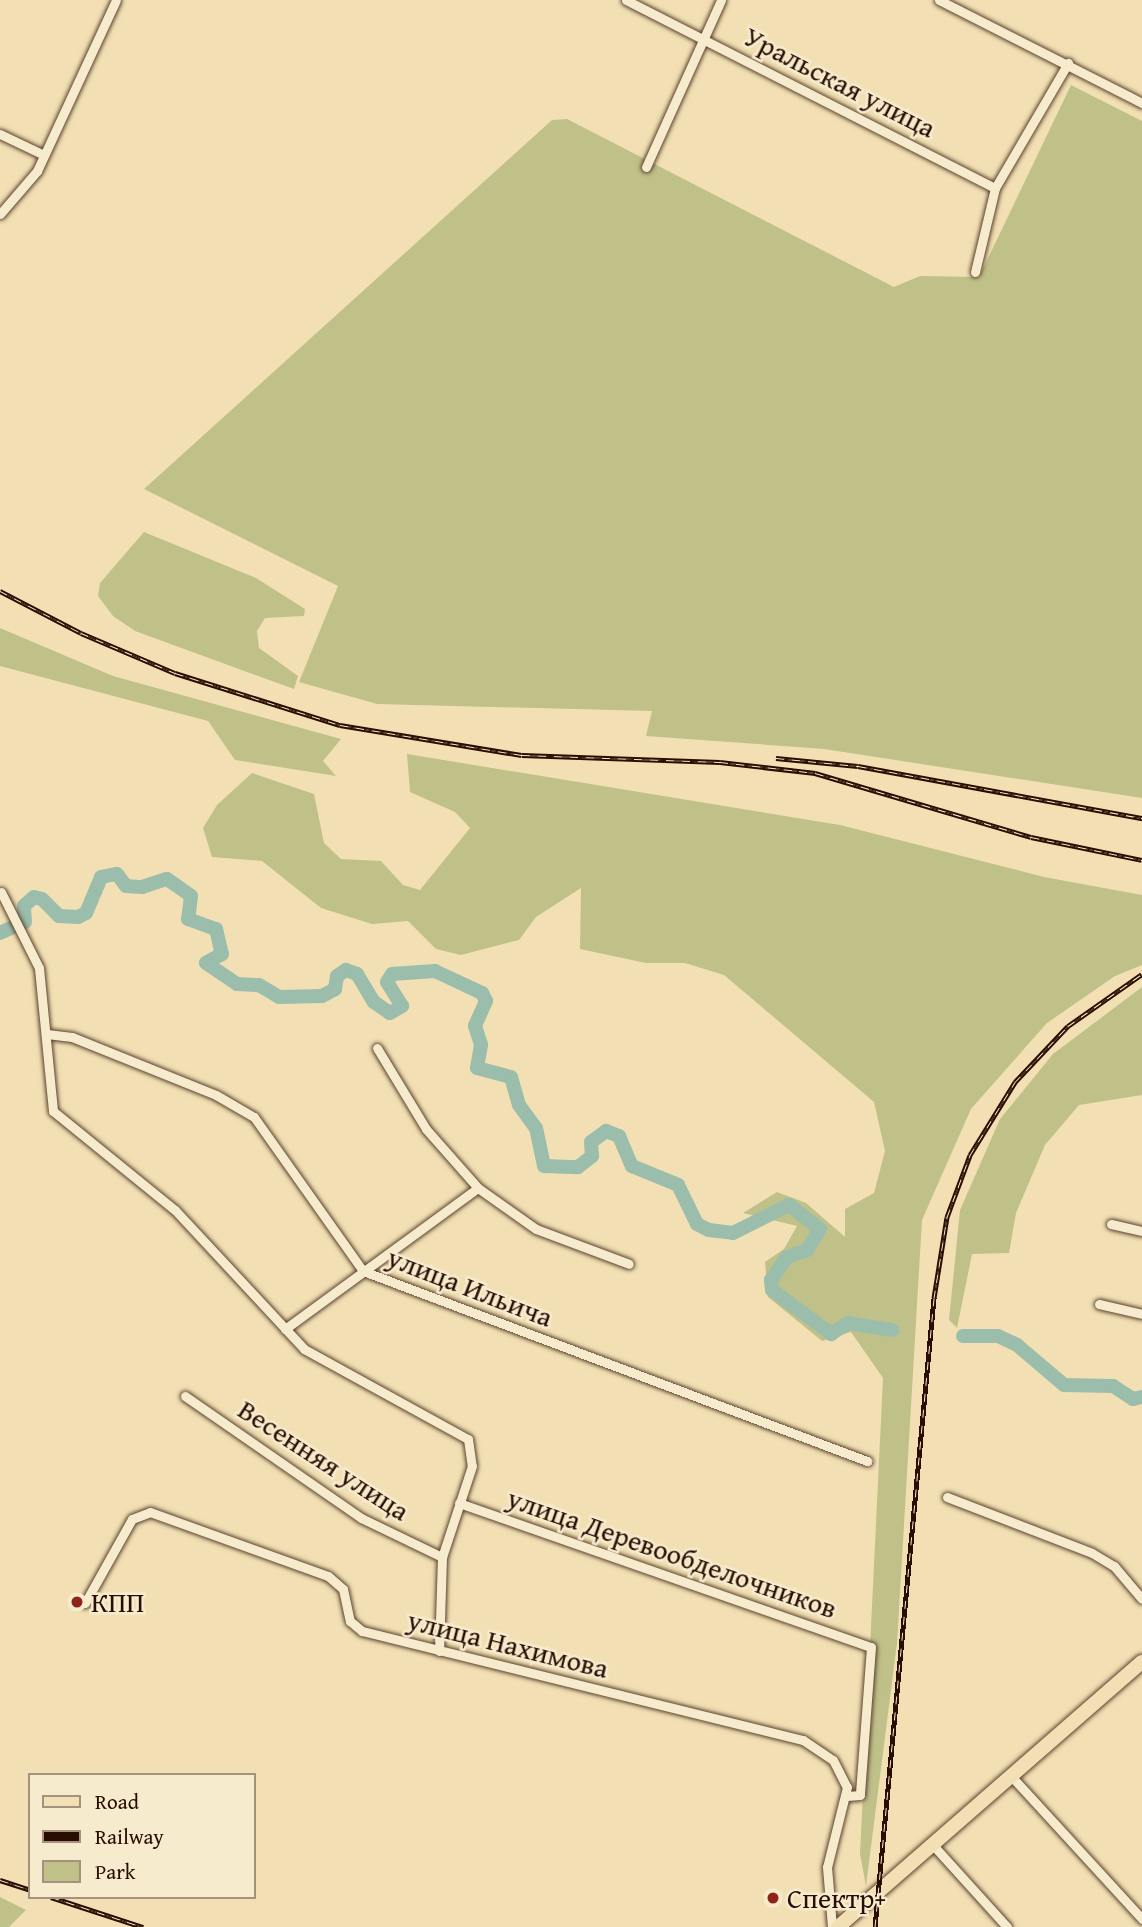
<!DOCTYPE html>
<meta charset="utf-8">
<style>
body{margin:0}
#map{position:relative;width:1142px;height:1927px;overflow:hidden;background:#f2e0b4;font-family:"Gentium Book Plus",serif}
div>[style]{position:absolute}
.green>*{inset:0;background:#bfc189}
.river>*{height:14px;margin:-7px;padding:0 7px;transform-origin:7px;border-radius:7px;background:#9bbdac}
.roads{filter:drop-shadow(0 0 2px #5b422e) drop-shadow(0 0 2px #5b422e)}
.street>*{height:9px;margin:-4.5px;padding:0 4.5px;transform-origin:4.5px;border-radius:4.5px;background:#f7ebce}
.primary>*{height:14px;margin:-7px;padding:0 7px;transform-origin:7px;border-radius:7px;background:#f2e0b4}
.rail>*{height:5px;margin-top:-2.5px;transform-origin:0;background:repeating-linear-gradient(90deg,#f7ebce 0 8px,#290d01 0 16px);box-sizing:border-box;border-block:2px solid #290d01}
.dots>*{width:19px;height:19px;translate:-50% -50%;box-sizing:border-box;border:4px solid #f7ebce;border-radius:50%}
span{translate:-50% -50%;white-space:nowrap;text-align:center;line-height:1.15;-webkit-text-stroke:5px #f7ebce;paint-order:stroke}
.street-label{font-size:28px;color:#290d01}
.poi-label{font-size:28px;color:#290d01}
.left{translate:0 -50%;text-align:left}
.legend{position:absolute;left:28px;top:1773px;width:228px;height:126px;box-sizing:border-box;background:#f7ebce;border:2px solid #a5927c;margin:0;padding:9px 12px;list-style:none;font-size:21px;color:#290d01}
.legend li{display:flex;align-items:center;gap:14px;height:35px}
.legend b{width:35px;border:2px solid #a5927c}
</style>
<div id="map">
<div class="green">
<div style="clip-path:polygon(1071px 85px,1142px 121px,1142px 798px,824px 749px,646px 736px,652px 711px,377px 704px,299px 682px,338px 586px,144px 489px,552px 120px,567px 119px,894px 287px,920px 276px,979px 277px)"></div>
<div style="clip-path:polygon(144px 532px,256px 578px,305px 609px,304px 616px,265px 618px,257px 631px,259px 648px,298px 676px,294px 689px,135px 631px,113px 616px,98px 596px,100px 583px)"></div>
<div style="clip-path:polygon(0 628px,113px 676px,341px 739px,323px 761px,336px 776px,235px 760px,208px 721px,0 666px)"></div>
<div style="clip-path:polygon(407px 754px,840px 825px,1044px 877px,1142px 895px,1142px 965px,1115px 976px,1047px 1023px,971px 1109px,922px 1220px,897px 1643px,866px 1886px,860px 1854px,883px 1378px,851px 1332px,822px 1341px,768px 1297px,765px 1262px,784px 1249px,797px 1226px,743px 1213px,777px 1192px,806px 1203px,845px 1237px,845px 1209px,874px 1193px,885px 1151px,874px 1102px,724px 975px,685px 963px,646px 963px,580px 949px,581px 888px,536px 917px,519px 940px,461px 955px,436px 949px,408px 921px,372px 924px,321px 908px,262px 861px,212px 857px,203px 828px,217px 805px,252px 773px,314px 794px,324px 843px,341px 859px,381px 861px,403px 885px,420px 890px,470px 828px,455px 812px,410px 792px)"></div>
<div style="clip-path:polygon(1142px 987px,1142px 1095px,1079px 1105px,1045px 1145px,1016px 1213px,1009px 1253px,972px 1254px,957px 1328px,949px 1320px,960px 1210px,1000px 1119px,1053px 1054px)"></div>
<div style="clip-path:polygon(0 1897px,26px 1910px,9px 1927px,0 1927px)"></div>
</div>
<div class="river">
<div style="left:25px;top:922px;width:16px;rotate:-94deg"></div>
<div style="left:24px;top:906px;width:13px;rotate:-42deg"></div>
<div style="left:34px;top:897px;width:8px;rotate:14deg"></div>
<div style="left:42px;top:899px;width:24px;rotate:45deg"></div>
<div style="left:59px;top:916px;width:19px;rotate:3deg"></div>
<div style="left:78px;top:917px;width:9px;rotate:-27deg"></div>
<div style="left:86px;top:913px;width:39px;rotate:-67deg"></div>
<div style="left:101px;top:877px;width:16px;rotate:-11deg"></div>
<div style="left:117px;top:874px;width:15px;rotate:53deg"></div>
<div style="left:126px;top:886px;width:16px;rotate:4deg"></div>
<div style="left:142px;top:887px;width:26px;rotate:-18deg"></div>
<div style="left:167px;top:879px;width:29px;rotate:35deg"></div>
<div style="left:191px;top:896px;width:23px;rotate:97deg"></div>
<div style="left:188px;top:919px;width:30px;rotate:20deg"></div>
<div style="left:216px;top:929px;width:26px;rotate:77deg"></div>
<div style="left:222px;top:954px;width:18px;rotate:151deg"></div>
<div style="left:206px;top:963px;width:37px;rotate:34deg"></div>
<div style="left:237px;top:984px;width:22px;rotate:3deg"></div>
<div style="left:259px;top:985px;width:23px;rotate:31deg"></div>
<div style="left:279px;top:997px;width:43px;rotate:-1.3deg"></div>
<div style="left:322px;top:996px;width:15px;rotate:-28deg"></div>
<div style="left:335px;top:989px;width:13px;rotate:-81deg"></div>
<div style="left:337px;top:976px;width:11px;rotate:-34deg"></div>
<div style="left:346px;top:970px;width:12px;rotate:20deg"></div>
<div style="left:357px;top:974px;width:33px;rotate:59deg"></div>
<div style="left:374px;top:1002px;width:19px;rotate:35deg"></div>
<div style="left:390px;top:1013px;width:14px;rotate:-30deg"></div>
<div style="left:402px;top:1006px;width:28px;rotate:-122deg"></div>
<div style="left:387px;top:982px;width:9px;rotate:-58deg"></div>
<div style="left:392px;top:974px;width:43px;rotate:-4deg"></div>
<div style="left:435px;top:971px;width:52px;rotate:25.1deg"></div>
<div style="left:482px;top:993px;width:9px;rotate:63deg"></div>
<div style="left:486px;top:1001px;width:27px;rotate:114deg"></div>
<div style="left:475px;top:1026px;width:20px;rotate:72deg"></div>
<div style="left:481px;top:1045px;width:23px;rotate:100deg"></div>
<div style="left:477px;top:1068px;width:35px;rotate:15deg"></div>
<div style="left:511px;top:1077px;width:29px;rotate:74deg"></div>
<div style="left:519px;top:1105px;width:29px;rotate:54deg"></div>
<div style="left:536px;top:1128px;width:39px;rotate:78deg"></div>
<div style="left:544px;top:1166px;width:34px;rotate:2deg"></div>
<div style="left:578px;top:1167px;width:18px;rotate:-38deg"></div>
<div style="left:592px;top:1156px;width:14px;rotate:-94deg"></div>
<div style="left:591px;top:1142px;width:19px;rotate:-36deg"></div>
<div style="left:606px;top:1131px;width:14px;rotate:21deg"></div>
<div style="left:619px;top:1136px;width:33px;rotate:67deg"></div>
<div style="left:632px;top:1166px;width:50px;rotate:22.4deg"></div>
<div style="left:678px;top:1185px;width:43px;rotate:64deg"></div>
<div style="left:697px;top:1224px;width:13px;rotate:27deg"></div>
<div style="left:709px;top:1230px;width:24px;rotate:7deg"></div>
<div style="left:733px;top:1233px;width:63px;rotate:-26.6deg"></div>
<div style="left:789px;top:1205px;width:39px;rotate:38deg"></div>
<div style="left:820px;top:1229px;width:25px;rotate:122deg"></div>
<div style="left:807px;top:1250px;width:21px;rotate:161deg"></div>
<div style="left:787px;top:1257px;width:28px;rotate:125deg"></div>
<div style="left:771px;top:1280px;width:10px;rotate:84deg"></div>
<div style="left:772px;top:1290px;width:74px;rotate:36.7deg"></div>
<div style="left:831px;top:1334px;width:20px;rotate:-33deg"></div>
<div style="left:848px;top:1323px;width:45px;rotate:9deg"></div>
<div style="left:0;top:933px;width:17px;rotate:-25deg"></div>
<div style="left:963px;top:1336px;width:35px"></div>
<div style="left:998px;top:1336px;width:21px;rotate:25deg"></div>
<div style="left:1017px;top:1345px;width:62px;rotate:40.4deg"></div>
<div style="left:1064px;top:1385px;width:49px;rotate:1.2deg"></div>
<div style="left:1113px;top:1386px;width:24px;rotate:33deg"></div>
<div style="left:1133px;top:1399px;width:9px;rotate:-13deg"></div>
</div>
<div class="roads">
<div class="street">
<div style="left:626px;top:0;width:414px;rotate:27deg"></div>
<div style="left:939px;top:0;width:228px;rotate:26.9deg"></div>
<div style="left:0;top:134px;width:47px;rotate:25.5deg"></div>
<div style="left:646px;top:167px;width:183px;rotate:-65.8deg"></div>
<div style="left:0;top:214px;width:57px;rotate:-49.3deg"></div>
<div style="left:37px;top:171px;width:188px;rotate:-65.2deg"></div>
<div style="left:975px;top:272px;width:86px;rotate:-76.6deg"></div>
<div style="left:995px;top:188px;width:145px;rotate:-59.7deg"></div>
<div style="left:1px;top:892px;width:85px;rotate:63.4deg"></div>
<div style="left:39px;top:968px;width:144px;rotate:84.4deg"></div>
<div style="left:53px;top:1111px;width:157px;rotate:39.1deg"></div>
<div style="left:175px;top:1210px;width:190px;rotate:47.1deg"></div>
<div style="left:304px;top:1349px;width:187px;rotate:28.8deg"></div>
<div style="left:468px;top:1439px;width:27px;rotate:82deg"></div>
<div style="left:472px;top:1466px;width:96px;rotate:108.2deg"></div>
<div style="left:442px;top:1557px;width:94px;rotate:91.8deg"></div>
<div style="left:47px;top:1034px;width:25px;rotate:7deg"></div>
<div style="left:72px;top:1037px;width:155px;rotate:21.9deg"></div>
<div style="left:216px;top:1095px;width:44px;rotate:30.1deg"></div>
<div style="left:254px;top:1117px;width:189px;rotate:54.7deg"></div>
<div style="left:363px;top:1271px;width:539px;rotate:20.66deg"></div>
<div style="left:377px;top:1048px;width:95px;rotate:58.8deg"></div>
<div style="left:426px;top:1129px;width:79px;rotate:48.6deg"></div>
<div style="left:478px;top:1188px;width:71px;rotate:35.3deg"></div>
<div style="left:536px;top:1229px;width:99px;rotate:20.6deg"></div>
<div style="left:1111px;top:1224px;width:32px;rotate:13deg"></div>
<div style="left:1099px;top:1304px;width:44px;rotate:13.1deg"></div>
<div style="left:285px;top:1329px;width:239px;rotate:-36.2deg"></div>
<div style="left:185px;top:1396px;width:214px;rotate:34.7deg"></div>
<div style="left:361px;top:1518px;width:90px;rotate:25.7deg"></div>
<div style="left:947px;top:1497px;width:155px;rotate:21.1deg"></div>
<div style="left:1092px;top:1553px;width:26px;rotate:31deg"></div>
<div style="left:1114px;top:1566px;width:43px;rotate:49.7deg"></div>
<div style="left:459px;top:1503px;width:436px;rotate:19.3deg"></div>
<div style="left:871px;top:1647px;width:148px;rotate:94.3deg"></div>
<div style="left:860px;top:1795px;width:13px;rotate:176deg"></div>
<div style="left:85px;top:1603px;width:96px;rotate:-60.8deg"></div>
<div style="left:132px;top:1519px;width:19px;rotate:-21deg"></div>
<div style="left:150px;top:1512px;width:189px;rotate:19.8deg"></div>
<div style="left:328px;top:1576px;width:20px;rotate:41deg"></div>
<div style="left:343px;top:1589px;width:33px;rotate:78deg"></div>
<div style="left:350px;top:1621px;width:16px;rotate:40deg"></div>
<div style="left:362px;top:1631px;width:454px;rotate:13.9deg"></div>
<div style="left:803px;top:1740px;width:36px;rotate:34deg"></div>
<div style="left:833px;top:1760px;width:30px;rotate:63deg"></div>
<div style="left:847px;top:1787px;width:82px;rotate:104deg"></div>
<div style="left:827px;top:1867px;width:60px;rotate:85.2deg"></div>
<div style="left:1012px;top:1777px;width:193px;rotate:47.5deg"></div>
<div style="left:932px;top:1844px;width:112px;rotate:47.9deg"></div>
</div>
<div class="primary">
<div style="left:838px;top:1927px;width:403px;rotate:-41.1deg"></div>
</div>
</div>
<div class="rail">
<div style="left:0;top:591px;width:91px;rotate:27.4deg"></div>
<div style="left:81px;top:633px;width:102px;rotate:23.1deg"></div>
<div style="left:175px;top:673px;width:173px;rotate:17.5deg"></div>
<div style="left:340px;top:725px;width:184px;rotate:9.4deg"></div>
<div style="left:522px;top:755px;width:198px;rotate:2deg"></div>
<div style="left:720px;top:762px;width:96px;rotate:6.6deg"></div>
<div style="left:815px;top:773px;width:225px;rotate:16.5deg"></div>
<div style="left:1031px;top:837px;width:113px;rotate:11.7deg"></div>
<div style="left:776px;top:758px;width:82px;rotate:5.6deg"></div>
<div style="left:858px;top:766px;width:289px;rotate:10.4deg"></div>
<div style="left:0;top:1880px;width:32px;rotate:18deg"></div>
<div style="left:51px;top:1897px;width:97px;rotate:18.1deg"></div>
<div style="left:875px;top:1927px;width:632px;rotate:-84.64deg"></div>
<div style="left:934px;top:1298px;width:82px;rotate:-80.9deg"></div>
<div style="left:947px;top:1217px;width:66px;rotate:-69.6deg"></div>
<div style="left:970px;top:1155px;width:86px;rotate:-58.3deg"></div>
<div style="left:1015px;top:1082px;width:77px;rotate:-46.6deg"></div>
<div style="left:1068px;top:1026px;width:90px;rotate:-35.1deg"></div>
</div>
<div class="dots">
<div style="left:77px;top:1602px;background:#8f2418"></div>
<div style="left:773px;top:1898px;background:#8f2418"></div>
</div>
<div class="street-label">
<span style="left:840px;top:82px;rotate:27deg">Уральская улица</span>
<span style="left:470px;top:1287px;rotate:21deg">улица Ильича</span>
<span style="left:324px;top:1460px;rotate:33deg">Весенняя улица</span>
<span style="left:672px;top:1553px;rotate:19deg">улица Деревообделочников</span>
<span style="left:508px;top:1644px;rotate:14deg">улица Нахимова</span>
</div>
<div class="poi-label">
<span class="left" style="left:91px;top:1602px">КПП</span>
<span class="left" style="left:787px;top:1898px">Спектр+</span>
</div>
<ul class="legend">
<li><b style="height:9px;background:#f2e0b4"></b>Road</li>
<li><b style="height:9px;background:#290d01"></b>Railway</li>
<li><b style="height:19px;background:#bfc189"></b>Park</li>
</ul>
</div>
